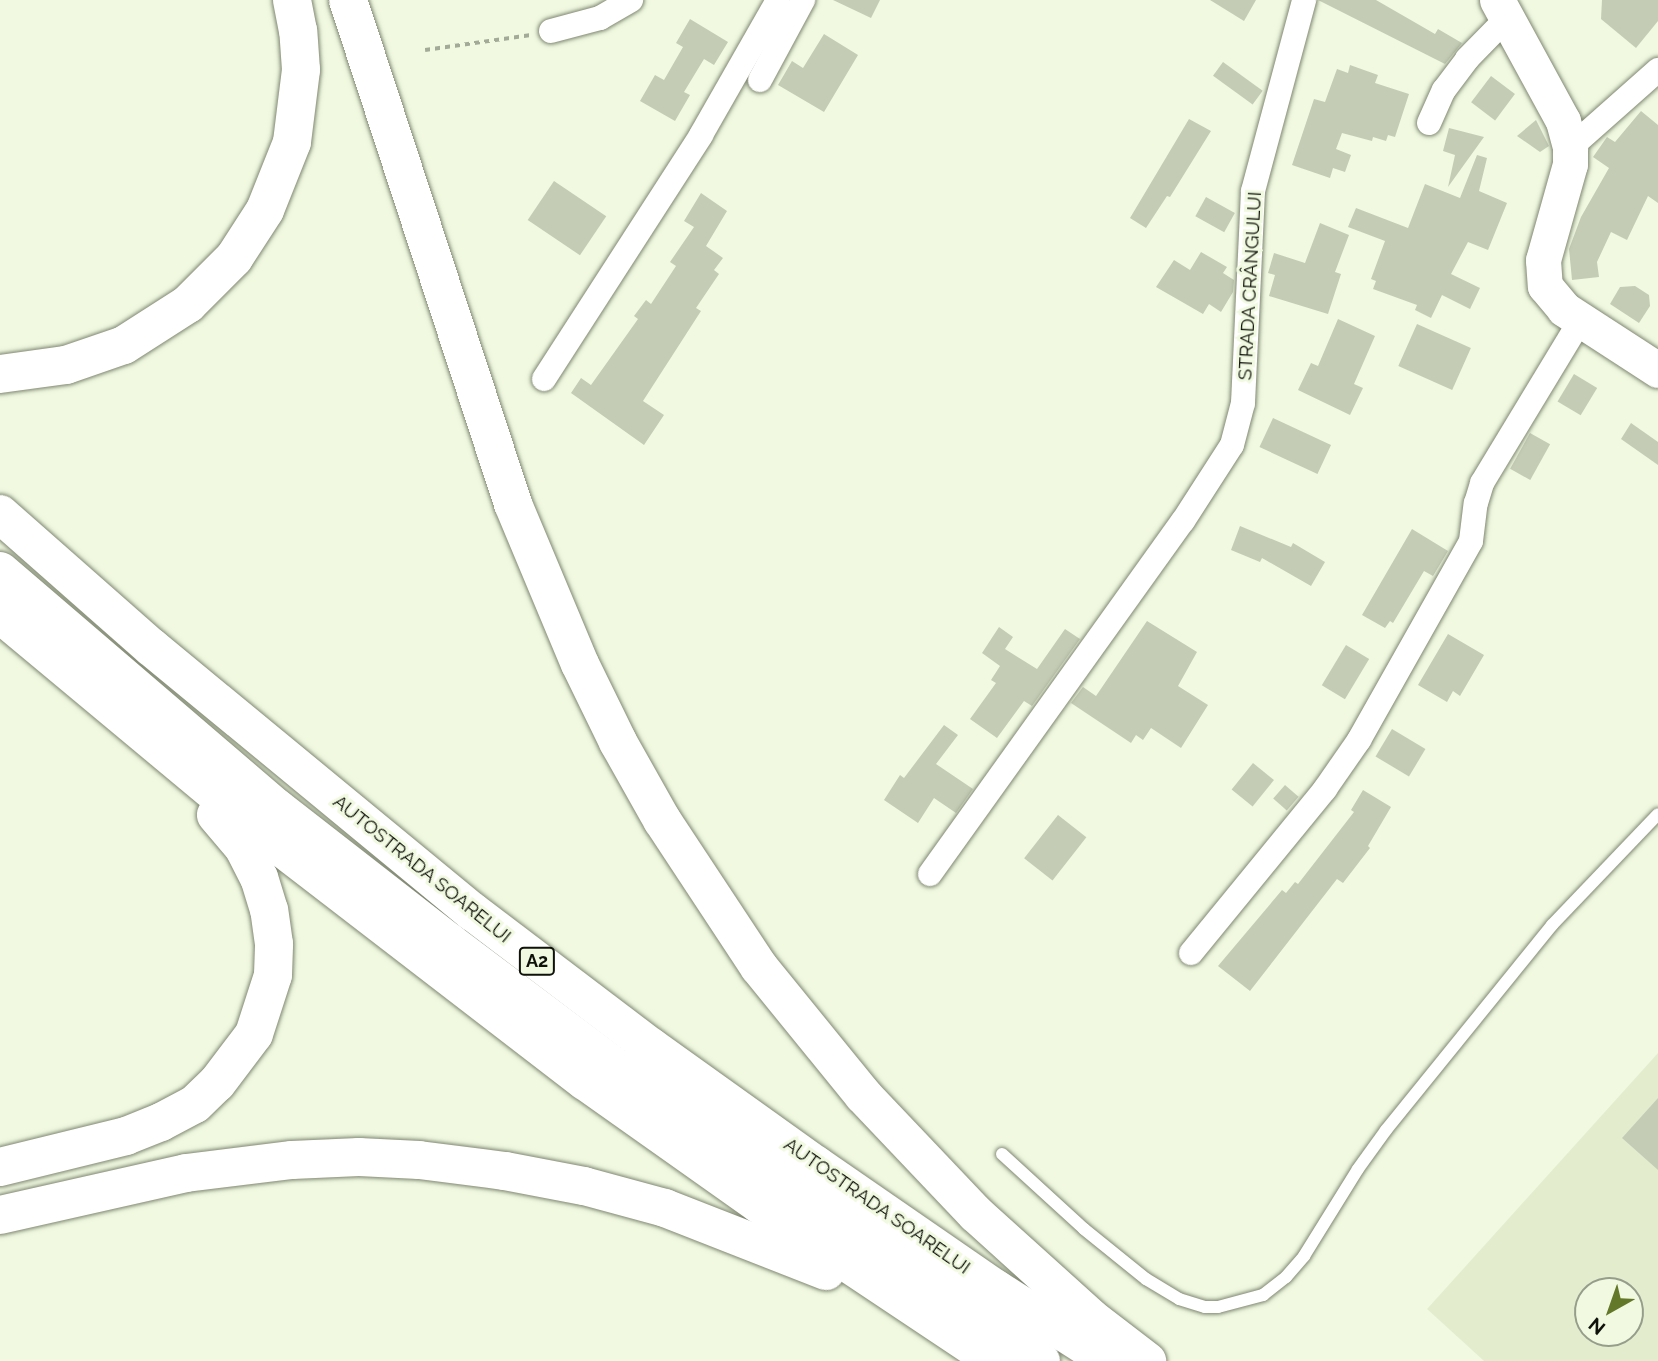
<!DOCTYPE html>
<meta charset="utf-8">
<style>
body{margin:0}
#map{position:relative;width:1658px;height:1361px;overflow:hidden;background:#f1f9e1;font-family:Raleway,sans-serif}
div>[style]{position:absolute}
.built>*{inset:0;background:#e3edce}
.building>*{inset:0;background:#c5ccb6;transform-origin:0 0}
.path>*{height:3.5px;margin-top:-1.75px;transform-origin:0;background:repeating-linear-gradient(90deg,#a4aa98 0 5px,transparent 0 10px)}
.roads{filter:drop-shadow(0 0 2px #7f8771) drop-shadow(0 0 2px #7f8771)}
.lane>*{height:12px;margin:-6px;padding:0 6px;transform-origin:6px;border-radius:6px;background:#fff}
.street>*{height:24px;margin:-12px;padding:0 12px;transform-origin:12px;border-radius:12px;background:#fff}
.secondary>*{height:35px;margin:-17.5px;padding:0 17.5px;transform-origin:17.5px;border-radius:17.5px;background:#fff}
.highway>*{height:38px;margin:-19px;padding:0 19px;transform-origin:19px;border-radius:19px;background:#fff}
span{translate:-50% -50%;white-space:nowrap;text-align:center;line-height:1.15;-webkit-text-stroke:6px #f1f9e1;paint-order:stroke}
.shield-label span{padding:2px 5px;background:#f1f9e1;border:2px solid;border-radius:5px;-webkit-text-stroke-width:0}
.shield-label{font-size:18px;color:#0f120a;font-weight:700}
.street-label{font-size:19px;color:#0f120a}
.north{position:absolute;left:1574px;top:1277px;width:70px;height:70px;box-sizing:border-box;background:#f1f9e1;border:2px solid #979d8b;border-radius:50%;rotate:220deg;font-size:19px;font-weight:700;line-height:28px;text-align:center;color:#0f120a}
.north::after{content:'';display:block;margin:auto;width:24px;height:32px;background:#647829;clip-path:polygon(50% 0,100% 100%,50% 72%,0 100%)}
</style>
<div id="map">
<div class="built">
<div style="clip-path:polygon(evenodd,1658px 1053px,1658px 1361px,1484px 1361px,1427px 1309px,1658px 1053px,1588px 1291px,1630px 1291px,1630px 1333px,1588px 1333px,1588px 1291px)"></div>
</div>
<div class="building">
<div style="clip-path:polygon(833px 0,880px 0,871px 18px)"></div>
<div style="clip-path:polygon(1210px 0,1256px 0,1244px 21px)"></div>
<div style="clip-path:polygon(1318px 0,1376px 0,1435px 34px,1438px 29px,1462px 43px,1445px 64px)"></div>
<div style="clip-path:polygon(1602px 0,1658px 0,1658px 21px,1636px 48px,1601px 19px)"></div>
<div style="clip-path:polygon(690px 19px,728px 42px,714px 65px,704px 59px,684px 92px,690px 95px,675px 121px,640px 101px,655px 75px,664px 80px,683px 47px,676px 43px)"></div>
<div style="clip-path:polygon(824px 34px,858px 55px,824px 112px,778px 85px,792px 61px,803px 68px)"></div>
<div style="left:1223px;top:62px;width:49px;height:17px;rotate:36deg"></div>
<div style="clip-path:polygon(1350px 65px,1378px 75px,1375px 83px,1409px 94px,1395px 137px,1388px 135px,1386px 141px,1373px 137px,1372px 141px,1342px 133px,1336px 149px,1351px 155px,1345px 172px,1333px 168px,1330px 178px,1292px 165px,1314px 99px,1325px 102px,1337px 69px,1348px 73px)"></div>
<div style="left:1491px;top:76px;width:30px;height:33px;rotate:37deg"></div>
<div style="clip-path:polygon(1641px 111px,1658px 125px,1658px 203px,1648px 196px,1627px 240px,1611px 232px,1597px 262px,1599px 277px,1572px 280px,1569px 249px,1581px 217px,1609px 168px,1593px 157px,1607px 137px,1615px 142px)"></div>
<div style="clip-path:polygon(1189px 119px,1211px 131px,1170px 197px,1167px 196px,1146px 228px,1130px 218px)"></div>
<div style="clip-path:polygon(1536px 120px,1549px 146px,1540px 152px,1517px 136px)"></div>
<div style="clip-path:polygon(1449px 128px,1484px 137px,1448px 187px,1455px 155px,1443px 151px)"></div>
<div style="clip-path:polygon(1477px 155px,1487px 158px,1479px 191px,1507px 203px,1488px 250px,1468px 242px,1451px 274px,1480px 288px,1470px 309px,1442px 295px,1431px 318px,1415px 310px,1417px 305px,1373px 289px,1376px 281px,1371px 279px,1385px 241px,1348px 227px,1356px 208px,1408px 228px,1425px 184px,1460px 198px)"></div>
<div style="left:554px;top:181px;width:63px;height:47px;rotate:34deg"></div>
<div style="clip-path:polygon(701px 193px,727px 211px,706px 246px,723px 258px,714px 270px,719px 274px,696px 308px,701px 311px,643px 401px,664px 415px,644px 445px,571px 393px,581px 378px,591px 385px,638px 319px,634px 316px,646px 300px,651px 304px,676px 266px,670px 262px,694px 227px,684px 221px)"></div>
<div style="left:1206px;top:197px;width:33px;height:22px;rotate:29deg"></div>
<div style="clip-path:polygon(1320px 223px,1349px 235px,1335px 272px,1341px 274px,1328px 314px,1269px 296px,1275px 275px,1268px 273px,1274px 253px,1305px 263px)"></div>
<div style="clip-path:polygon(1201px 252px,1227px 267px,1223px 273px,1234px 280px,1233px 292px,1221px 312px,1209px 304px,1203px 314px,1156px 287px,1174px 260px,1190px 270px)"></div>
<div style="clip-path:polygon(1635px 286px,1649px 295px,1650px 306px,1639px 323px,1610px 304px,1620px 287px)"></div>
<div style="clip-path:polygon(1338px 319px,1375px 336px,1354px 384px,1363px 388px,1350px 415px,1298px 390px,1311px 363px,1318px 366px)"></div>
<div style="left:1417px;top:324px;width:59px;height:46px;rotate:24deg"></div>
<div style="left:1574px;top:374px;width:27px;height:32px;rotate:31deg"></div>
<div style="left:1273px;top:418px;width:64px;height:32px;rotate:25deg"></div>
<div style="clip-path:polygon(1631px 423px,1658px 442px,1658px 465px,1621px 439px)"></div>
<div style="left:1530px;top:433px;width:23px;height:41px;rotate:29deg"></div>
<div style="clip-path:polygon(1240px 526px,1291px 547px,1293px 543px,1325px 562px,1311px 586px,1262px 558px,1260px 562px,1231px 550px)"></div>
<div style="clip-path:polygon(1412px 529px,1448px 551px,1433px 576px,1424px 571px,1393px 623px,1390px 621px,1385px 628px,1362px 615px)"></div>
<div style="clip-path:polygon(1147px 621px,1197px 652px,1178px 686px,1208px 705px,1181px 748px,1151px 728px,1143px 740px,1136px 735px,1131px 743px,1071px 703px,1083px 687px,1096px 696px)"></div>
<div style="clip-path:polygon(999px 627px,1013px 637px,1005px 649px,1037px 669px,1065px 629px,1080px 639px,1032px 706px,1024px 701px,997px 738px,970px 719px,996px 683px,991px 680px,1000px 666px,982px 653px)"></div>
<div style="clip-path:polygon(1448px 634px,1484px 655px,1460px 696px,1453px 691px,1447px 702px,1418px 685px)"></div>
<div style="left:1346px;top:645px;width:27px;height:47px;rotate:31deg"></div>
<div style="clip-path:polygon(944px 725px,958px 735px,936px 764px,973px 789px,956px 813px,934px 798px,918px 823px,884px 800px,900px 775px,904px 778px)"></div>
<div style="left:1392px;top:729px;width:39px;height:32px;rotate:31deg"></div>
<div style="left:1253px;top:763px;width:27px;height:34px;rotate:39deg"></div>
<div style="left:1285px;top:785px;width:18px;height:18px;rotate:41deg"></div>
<div style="clip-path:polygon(1363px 790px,1391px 807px,1368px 846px,1370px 848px,1343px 883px,1337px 879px,1250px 991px,1218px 966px,1282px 890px,1286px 893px,1295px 882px,1298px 884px,1354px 812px,1351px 810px)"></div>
<div style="left:1058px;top:815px;width:36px;height:55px;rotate:38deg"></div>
<div style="clip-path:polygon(1658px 1098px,1658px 1170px,1622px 1138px)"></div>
</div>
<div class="path">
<div style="left:425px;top:50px;width:107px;rotate:-8.1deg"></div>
</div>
<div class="roads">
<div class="lane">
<div style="left:1002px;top:1154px;width:111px;rotate:42.4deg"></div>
<div style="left:1084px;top:1229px;width:80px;rotate:38.9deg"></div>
<div style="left:1146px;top:1279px;width:39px;rotate:31deg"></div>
<div style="left:1179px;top:1299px;width:27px;rotate:17deg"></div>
<div style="left:1205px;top:1307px;width:13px"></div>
<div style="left:1218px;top:1307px;width:47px;rotate:-14.9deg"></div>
<div style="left:1263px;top:1295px;width:29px;rotate:-38deg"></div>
<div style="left:1286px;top:1277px;width:28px;rotate:-49deg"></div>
<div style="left:1304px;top:1256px;width:102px;rotate:-58.2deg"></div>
<div style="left:1358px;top:1169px;width:48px;rotate:-54.3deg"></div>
<div style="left:1386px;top:1130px;width:264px;rotate:-51deg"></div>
<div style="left:1552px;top:925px;width:153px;rotate:-46.3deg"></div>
</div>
<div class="street">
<div style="left:551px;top:31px;width:51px;rotate:-14.9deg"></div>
<div style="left:600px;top:18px;width:36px;rotate:-30deg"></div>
<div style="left:760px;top:80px;width:91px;rotate:-61.7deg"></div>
<div style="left:1429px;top:123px;width:36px;rotate:-66deg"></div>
<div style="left:1444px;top:90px;width:39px;rotate:-53deg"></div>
<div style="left:1467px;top:59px;width:59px;rotate:-45.7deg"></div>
<div style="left:1570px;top:148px;width:118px;rotate:-41.6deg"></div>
<div style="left:544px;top:379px;width:290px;rotate:-57.2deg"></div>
<div style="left:701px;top:135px;width:155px;rotate:-60.3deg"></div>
<div style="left:930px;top:874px;width:434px;rotate:-54.4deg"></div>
<div style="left:1183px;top:521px;width:90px;rotate:-57.2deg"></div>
<div style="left:1232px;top:445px;width:43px;rotate:-75.3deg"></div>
<div style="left:1243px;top:403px;width:212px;rotate:-87.3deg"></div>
<div style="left:1253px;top:191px;width:198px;rotate:-75deg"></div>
<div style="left:1191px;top:953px;width:212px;rotate:-50.7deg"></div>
<div style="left:1325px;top:789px;width:60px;rotate:-55.2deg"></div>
<div style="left:1359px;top:740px;width:228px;rotate:-60.6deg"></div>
<div style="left:1471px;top:541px;width:38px;rotate:-83deg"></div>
<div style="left:1476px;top:503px;width:21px;rotate:-73deg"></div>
<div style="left:1482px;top:483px;width:189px;rotate:-58.8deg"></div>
</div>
<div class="secondary">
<div style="left:1497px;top:0;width:138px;rotate:61.4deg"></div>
<div style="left:1563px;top:121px;width:28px;rotate:75deg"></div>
<div style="left:1570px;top:148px;width:16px;rotate:90deg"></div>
<div style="left:1570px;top:164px;width:100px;rotate:105.7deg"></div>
<div style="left:1543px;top:260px;width:26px;rotate:86deg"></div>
<div style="left:1545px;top:286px;width:30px;rotate:50deg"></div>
<div style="left:1564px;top:309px;width:112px;rotate:33deg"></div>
</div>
<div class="highway">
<div style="left:348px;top:0;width:530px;rotate:71.87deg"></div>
<div style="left:513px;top:504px;width:173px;rotate:67.3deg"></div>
<div style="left:580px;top:664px;width:87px;rotate:64deg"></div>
<div style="left:618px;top:742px;width:90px;rotate:60.6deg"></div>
<div style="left:662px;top:820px;width:176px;rotate:56.6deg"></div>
<div style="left:759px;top:967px;width:165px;rotate:50.9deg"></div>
<div style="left:863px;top:1095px;width:164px;rotate:46.5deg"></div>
<div style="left:976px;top:1214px;width:155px;rotate:42.1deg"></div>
<div style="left:1091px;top:1318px;width:71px;rotate:37.5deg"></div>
<div style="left:0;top:374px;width:67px;rotate:-7.8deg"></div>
<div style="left:66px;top:365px;width:61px;rotate:-19deg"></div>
<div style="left:124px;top:345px;width:76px;rotate:-32.6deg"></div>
<div style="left:188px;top:304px;width:65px;rotate:-45deg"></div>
<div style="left:234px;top:258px;width:57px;rotate:-57.1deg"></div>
<div style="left:265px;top:210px;width:73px;rotate:-68.3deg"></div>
<div style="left:292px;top:142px;width:73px;rotate:-82.9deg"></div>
<div style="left:301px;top:70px;width:39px;rotate:-94deg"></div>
<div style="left:298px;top:31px;width:32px;rotate:-101deg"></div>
<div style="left:0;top:514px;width:201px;rotate:41.4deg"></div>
<div style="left:151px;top:647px;width:417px;rotate:39.5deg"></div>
<div style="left:473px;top:912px;width:223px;rotate:37.2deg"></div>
<div style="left:651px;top:1047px;width:203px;rotate:35.6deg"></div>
<div style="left:816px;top:1165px;width:219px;rotate:34.6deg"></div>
<div style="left:996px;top:1289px;width:134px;rotate:32.5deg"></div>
<div style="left:0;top:571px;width:366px;rotate:40.6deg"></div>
<div style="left:278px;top:809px;width:217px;rotate:37.9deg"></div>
<div style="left:449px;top:942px;width:211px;rotate:36.9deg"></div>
<div style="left:618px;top:1069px;width:221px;rotate:35.4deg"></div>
<div style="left:798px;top:1197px;width:293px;rotate:34deg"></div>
<div style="left:0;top:614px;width:339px;rotate:39.8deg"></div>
<div style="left:260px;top:831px;width:410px;rotate:37.6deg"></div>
<div style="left:585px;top:1081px;width:213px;rotate:35.3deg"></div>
<div style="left:759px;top:1204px;width:283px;rotate:33.7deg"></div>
<div style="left:0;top:1167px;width:130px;rotate:-13.8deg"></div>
<div style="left:126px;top:1136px;width:38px;rotate:-22deg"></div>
<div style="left:161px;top:1122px;width:38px;rotate:-28deg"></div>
<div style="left:195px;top:1104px;width:30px;rotate:-44deg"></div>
<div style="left:217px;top:1083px;width:61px;rotate:-52.9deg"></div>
<div style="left:254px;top:1034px;width:62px;rotate:-72.1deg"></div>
<div style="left:273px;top:975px;width:31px;rotate:-88deg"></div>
<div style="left:274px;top:944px;width:34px;rotate:-98deg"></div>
<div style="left:269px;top:910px;width:34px;rotate:-107deg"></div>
<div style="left:259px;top:878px;width:35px;rotate:-117deg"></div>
<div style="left:243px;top:847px;width:42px;rotate:-130.2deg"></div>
<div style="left:0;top:1215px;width:191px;rotate:-12.7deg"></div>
<div style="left:186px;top:1173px;width:107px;rotate:-7deg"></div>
<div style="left:292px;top:1160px;width:67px;rotate:-2.6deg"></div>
<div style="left:359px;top:1157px;width:60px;rotate:2.9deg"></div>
<div style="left:419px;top:1160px;width:87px;rotate:7.3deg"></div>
<div style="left:505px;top:1171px;width:80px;rotate:10.8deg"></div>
<div style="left:584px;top:1186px;width:84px;rotate:15.2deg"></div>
<div style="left:665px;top:1208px;width:173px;rotate:21.4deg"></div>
</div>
</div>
<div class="shield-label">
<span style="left:537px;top:961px">A2</span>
</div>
<div class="street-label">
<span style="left:1250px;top:286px;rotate:-87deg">STRADA CRÂNGULUI</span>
<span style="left:422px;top:869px;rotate:39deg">AUTOSTRADA SOARELUI</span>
<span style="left:877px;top:1206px;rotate:35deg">AUTOSTRADA SOARELUI</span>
</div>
<div class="north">N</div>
</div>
